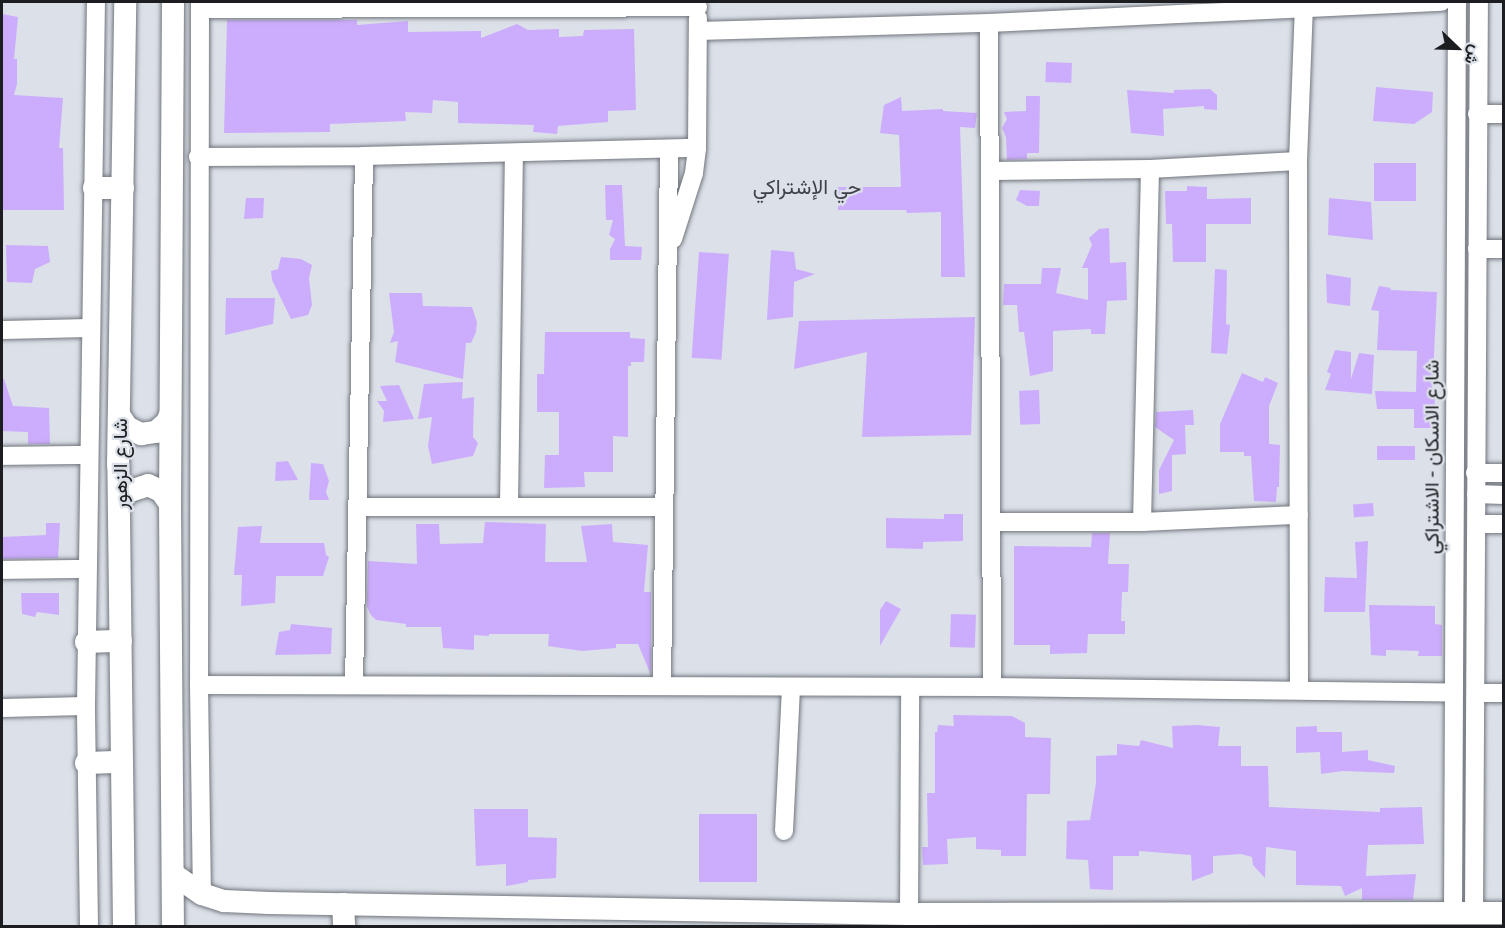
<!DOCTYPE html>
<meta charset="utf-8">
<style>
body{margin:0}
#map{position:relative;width:1505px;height:928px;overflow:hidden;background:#dce0e8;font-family:"Noto Serif",Vazirmatn,serif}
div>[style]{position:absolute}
.building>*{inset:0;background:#ccadfd;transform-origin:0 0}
.roads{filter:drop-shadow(0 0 2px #71767d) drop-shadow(0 0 2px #71767d)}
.minor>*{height:18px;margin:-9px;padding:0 9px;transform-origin:9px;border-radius:9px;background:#fff}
.major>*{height:22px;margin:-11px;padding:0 11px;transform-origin:11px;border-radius:11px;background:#fff}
span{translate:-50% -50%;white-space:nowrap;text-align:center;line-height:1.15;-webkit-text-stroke:4.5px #dce0e8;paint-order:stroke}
.street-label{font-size:20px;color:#1b1d20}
.neighbourhood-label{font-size:21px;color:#3e4248}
.frame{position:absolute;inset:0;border:3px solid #1b1d20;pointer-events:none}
.north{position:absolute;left:1427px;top:18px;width:60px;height:60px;-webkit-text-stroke:4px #dce0e8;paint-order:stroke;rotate:113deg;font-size:16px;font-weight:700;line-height:24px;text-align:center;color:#1b1d20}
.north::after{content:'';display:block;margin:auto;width:21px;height:27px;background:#1b1d20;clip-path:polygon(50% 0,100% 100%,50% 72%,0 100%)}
</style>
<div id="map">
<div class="building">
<div style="clip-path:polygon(2px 14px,18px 17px,14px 59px,17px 59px,17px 84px,14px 95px,63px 98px,59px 148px,63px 148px,64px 210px,2px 210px)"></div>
<div style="clip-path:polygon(227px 20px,357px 20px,357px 25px,408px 21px,408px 32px,481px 31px,481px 38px,517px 24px,528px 30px,559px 29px,559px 37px,583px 36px,584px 30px,634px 29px,636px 110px,608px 111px,608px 122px,558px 126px,557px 134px,533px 132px,534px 125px,458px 123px,458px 102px,433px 100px,432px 113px,405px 112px,406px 121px,330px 124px,330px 132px,224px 133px)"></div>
<div style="left:1046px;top:62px;width:26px;height:20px;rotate:2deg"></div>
<div style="clip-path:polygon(1376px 87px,1433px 92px,1432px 112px,1414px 124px,1373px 121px)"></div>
<div style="clip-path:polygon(1210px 89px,1217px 95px,1217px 110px,1204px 109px,1204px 106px,1163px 109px,1164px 136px,1131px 133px,1127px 90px,1174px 93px,1174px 90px)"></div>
<div style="clip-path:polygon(1026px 96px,1040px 96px,1039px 153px,1027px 153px,1027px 159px,1007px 160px,1006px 137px,1002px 128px,1007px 119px,1004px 112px,1026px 111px)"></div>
<div style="clip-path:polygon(901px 97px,902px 111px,943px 109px,943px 111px,977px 113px,975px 128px,960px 127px,965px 277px,941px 277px,941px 212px,907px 213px,906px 210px,838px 210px,838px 187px,901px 187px,899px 135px,880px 133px,884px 105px)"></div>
<div style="left:1416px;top:163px;width:38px;height:42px;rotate:90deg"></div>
<div style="clip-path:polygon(605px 185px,622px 185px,625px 246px,642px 247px,641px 260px,610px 260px,610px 249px,615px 239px,609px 235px,613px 220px,606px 220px)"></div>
<div style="clip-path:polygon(1187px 186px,1207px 187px,1207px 199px,1251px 198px,1251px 224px,1206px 224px,1206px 262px,1173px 262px,1172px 224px,1166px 224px,1165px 191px,1187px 191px)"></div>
<div style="clip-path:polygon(1020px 190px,1040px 191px,1039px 206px,1027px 206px,1016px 200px)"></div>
<div style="clip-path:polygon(246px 198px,264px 198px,263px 218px,244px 219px)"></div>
<div style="clip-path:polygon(1329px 198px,1371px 202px,1373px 240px,1328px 235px)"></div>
<div style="clip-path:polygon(1109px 228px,1110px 263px,1126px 262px,1127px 300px,1107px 301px,1105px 334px,1091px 334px,1091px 329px,1053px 331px,1053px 371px,1030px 376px,1024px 332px,1019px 332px,1017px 305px,1003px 305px,1004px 284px,1041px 284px,1042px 268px,1061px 268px,1056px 293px,1088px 300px,1088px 268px,1082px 268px,1092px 245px,1089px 238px,1099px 229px)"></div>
<div style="clip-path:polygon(6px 245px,48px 246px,50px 262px,35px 269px,32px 283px,7px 282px)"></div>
<div style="clip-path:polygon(771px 250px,794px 252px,796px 269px,815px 274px,794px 282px,793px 317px,767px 320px)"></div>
<div style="left:699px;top:252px;width:30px;height:106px;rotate:4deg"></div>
<div style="clip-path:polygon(281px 257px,301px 259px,312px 265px,309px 278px,312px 305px,308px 315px,291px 319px,272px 280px,271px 271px,278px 269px)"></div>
<div style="clip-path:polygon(1215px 269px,1227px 270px,1226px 324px,1230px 325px,1227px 354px,1211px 353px)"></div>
<div style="clip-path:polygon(1326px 274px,1351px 278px,1350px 306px,1327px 303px)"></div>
<div style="clip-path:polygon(1379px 286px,1391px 288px,1390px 290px,1437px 292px,1432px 396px,1435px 396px,1434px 428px,1414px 428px,1414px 409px,1377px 409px,1375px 391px,1416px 392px,1417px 351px,1377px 350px,1379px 311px,1371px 310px)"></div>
<div style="clip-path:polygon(389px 293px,422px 293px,423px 306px,472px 307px,477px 322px,476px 332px,471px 343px,466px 343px,463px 379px,395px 362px,398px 341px,390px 343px,394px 332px)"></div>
<div style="clip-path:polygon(226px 298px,275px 298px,273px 324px,225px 335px)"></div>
<div style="clip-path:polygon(975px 317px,971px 435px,862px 437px,867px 352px,794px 369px,799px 321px)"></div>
<div style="clip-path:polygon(545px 332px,630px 332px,630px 338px,645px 339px,644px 362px,631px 362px,631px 366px,628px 366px,628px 437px,613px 436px,613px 472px,584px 472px,585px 487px,544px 488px,545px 455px,559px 455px,559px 412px,537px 412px,537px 374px,544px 374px)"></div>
<div style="clip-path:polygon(1335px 350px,1351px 352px,1351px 379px,1359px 353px,1374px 355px,1372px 394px,1325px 390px,1331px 374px,1327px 372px)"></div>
<div style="clip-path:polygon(1242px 373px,1263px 382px,1265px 377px,1278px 383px,1269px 406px,1269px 444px,1280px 445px,1279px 487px,1277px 487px,1276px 502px,1254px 501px,1251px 456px,1244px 456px,1244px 452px,1220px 452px,1220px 424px)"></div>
<div style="clip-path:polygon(2px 379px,4px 379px,13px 406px,49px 408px,50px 444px,28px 444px,28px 432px,2px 431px)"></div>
<div style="clip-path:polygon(463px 382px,462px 399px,474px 397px,473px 437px,478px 443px,473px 456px,432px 464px,428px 446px,432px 417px,418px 419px,424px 384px)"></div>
<div style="clip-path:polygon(399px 385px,414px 419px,383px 422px,384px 411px,377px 401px,387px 401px,380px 386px)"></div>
<div style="left:1039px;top:390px;width:34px;height:20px;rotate:88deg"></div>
<div style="clip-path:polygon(1193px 410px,1194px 425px,1185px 425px,1186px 454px,1172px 455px,1172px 491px,1159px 494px,1159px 470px,1174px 440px,1155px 427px,1156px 412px)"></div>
<div style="left:1415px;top:446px;width:14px;height:38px;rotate:90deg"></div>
<div style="clip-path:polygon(288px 461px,298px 480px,275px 481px,276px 462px)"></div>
<div style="clip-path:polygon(311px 463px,323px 464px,329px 481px,326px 492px,329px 500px,309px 500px)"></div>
<div style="left:1373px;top:503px;width:13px;height:20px;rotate:86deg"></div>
<div style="clip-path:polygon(944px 514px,963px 514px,963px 541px,923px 542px,923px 549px,886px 548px,886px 518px,944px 519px)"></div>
<div style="clip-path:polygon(485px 522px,546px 524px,545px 562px,587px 562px,581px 526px,612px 524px,613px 542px,648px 545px,644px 592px,651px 592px,651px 675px,638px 644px,616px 644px,616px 648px,582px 651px,548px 646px,549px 634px,489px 634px,489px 636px,474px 635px,474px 650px,443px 648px,441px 627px,406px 627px,406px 624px,376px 620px,371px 615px,367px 607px,368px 561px,417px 564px,416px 524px,439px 524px,440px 544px,483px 543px)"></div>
<div style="clip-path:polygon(46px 523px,60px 523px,58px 558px,2px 559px,2px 537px,46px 535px)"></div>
<div style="clip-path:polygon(262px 526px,260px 543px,324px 543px,326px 555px,329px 557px,323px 576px,276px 576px,275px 603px,241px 606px,242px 575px,234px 575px,238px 527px)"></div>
<div style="clip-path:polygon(1092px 533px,1110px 533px,1108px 564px,1129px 564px,1128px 592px,1122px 592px,1121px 621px,1125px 621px,1125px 634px,1088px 634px,1087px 653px,1050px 654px,1050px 645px,1014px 645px,1014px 546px,1091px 547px)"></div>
<div style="clip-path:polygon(1368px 541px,1365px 612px,1324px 612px,1325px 577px,1357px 578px,1355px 542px)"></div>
<div style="clip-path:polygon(21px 593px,59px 593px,59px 615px,37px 612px,35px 617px,22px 614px)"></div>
<div style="clip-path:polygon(886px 601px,901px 609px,880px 646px,880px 610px)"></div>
<div style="clip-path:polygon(1369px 605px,1435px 606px,1435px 624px,1442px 625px,1442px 656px,1418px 656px,1419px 651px,1386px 650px,1386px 656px,1371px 655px)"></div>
<div style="left:951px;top:614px;width:25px;height:33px;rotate:2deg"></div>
<div style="clip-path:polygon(291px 624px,332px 628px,331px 654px,275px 655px,279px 632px,290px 630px)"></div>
<div style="clip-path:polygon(953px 715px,1012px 716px,1025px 723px,1025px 737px,1051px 738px,1050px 794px,1027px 794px,1026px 856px,1001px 856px,1001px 850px,976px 849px,976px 837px,947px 839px,948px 864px,923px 865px,922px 847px,928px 847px,927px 793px,935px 793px,935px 732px,937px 732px,938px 725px,954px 726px)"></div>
<div style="clip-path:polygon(1197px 725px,1220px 727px,1218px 746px,1241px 746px,1241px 766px,1268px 766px,1269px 807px,1380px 812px,1380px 808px,1422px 807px,1424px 844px,1368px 845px,1366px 876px,1416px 874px,1413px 900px,1362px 900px,1362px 888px,1345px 896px,1341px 886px,1296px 885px,1296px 851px,1266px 847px,1265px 878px,1253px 865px,1252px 857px,1241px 854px,1213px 856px,1213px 873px,1192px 881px,1191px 855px,1139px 851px,1139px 856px,1113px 856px,1113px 890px,1090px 889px,1088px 860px,1066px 859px,1067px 821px,1090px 820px,1096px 783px,1096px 756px,1117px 755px,1117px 744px,1139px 746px,1141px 740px,1173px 748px,1172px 726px)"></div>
<div style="clip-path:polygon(1317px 726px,1317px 732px,1342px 732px,1342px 752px,1368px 750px,1368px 760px,1395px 766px,1394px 773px,1342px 771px,1321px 774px,1320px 752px,1296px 753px,1296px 727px)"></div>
<div style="clip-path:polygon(474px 809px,528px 809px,528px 837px,557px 838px,556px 878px,528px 880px,528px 882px,506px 886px,506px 864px,476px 866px)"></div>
<div style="left:757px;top:814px;width:68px;height:58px;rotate:90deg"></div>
</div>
<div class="roads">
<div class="minor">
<div style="left:200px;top:2px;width:683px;rotate:90.08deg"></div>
<div style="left:199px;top:685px;width:209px;rotate:89.2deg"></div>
<div style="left:200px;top:9px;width:498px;rotate:-0.2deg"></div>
<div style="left:989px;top:23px;width:664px;rotate:89.74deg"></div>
<div style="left:698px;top:31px;width:291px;rotate:-1.6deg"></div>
<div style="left:989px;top:23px;width:453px;rotate:-2.7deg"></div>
<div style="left:1477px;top:114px;width:27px"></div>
<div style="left:198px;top:157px;width:166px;rotate:-0.3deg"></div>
<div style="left:364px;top:156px;width:333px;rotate:-1.4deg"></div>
<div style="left:992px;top:171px;width:158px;rotate:-0.7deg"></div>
<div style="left:1150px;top:169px;width:148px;rotate:-3.1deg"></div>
<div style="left:673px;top:239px;width:69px;rotate:-72.3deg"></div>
<div style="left:694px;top:173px;width:25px;rotate:-83deg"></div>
<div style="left:697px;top:148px;width:130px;rotate:-89.6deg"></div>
<div style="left:1477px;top:249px;width:27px"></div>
<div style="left:2px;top:330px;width:88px;rotate:-1.3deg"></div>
<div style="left:2px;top:456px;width:87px;rotate:-0.7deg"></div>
<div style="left:1475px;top:473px;width:29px"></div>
<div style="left:1476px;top:494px;width:28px;rotate:2deg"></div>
<div style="left:509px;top:506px;width:353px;rotate:-89.2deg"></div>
<div style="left:357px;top:507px;width:307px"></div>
<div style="left:993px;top:522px;width:149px"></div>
<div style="left:1142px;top:522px;width:157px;rotate:-2.6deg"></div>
<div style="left:1142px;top:522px;width:353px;rotate:-88.7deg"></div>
<div style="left:1477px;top:524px;width:27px"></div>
<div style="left:2px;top:570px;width:85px;rotate:-0.7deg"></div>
<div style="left:354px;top:684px;width:528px;rotate:-88.91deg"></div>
<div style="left:199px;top:685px;width:793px;rotate:0.14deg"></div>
<div style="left:992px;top:687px;width:460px;rotate:0.7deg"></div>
<div style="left:662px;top:686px;width:537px;rotate:-89.25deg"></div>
<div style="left:1299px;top:690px;width:529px;rotate:-90.11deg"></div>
<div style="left:1298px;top:161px;width:159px;rotate:-87.8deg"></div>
<div style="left:1476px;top:693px;width:28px"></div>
<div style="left:2px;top:708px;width:84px;rotate:-1.4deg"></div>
<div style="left:784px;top:831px;width:143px;rotate:-87.2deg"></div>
<div style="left:1453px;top:913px;width:911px;rotate:-89.75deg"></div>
<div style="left:1474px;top:913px;width:911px;rotate:-89.69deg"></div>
<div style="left:909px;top:914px;width:227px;rotate:-89.7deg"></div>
<div style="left:89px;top:926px;width:220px;rotate:-90.8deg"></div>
<div style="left:86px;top:706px;width:704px;rotate:-89.19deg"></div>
</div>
<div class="major">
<div style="left:173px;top:2px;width:502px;rotate:90.34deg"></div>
<div style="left:170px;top:504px;width:422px;rotate:89.6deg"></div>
<div style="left:94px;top:188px;width:29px"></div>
<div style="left:119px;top:415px;width:14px;rotate:56deg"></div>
<div style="left:127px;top:427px;width:16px;rotate:27deg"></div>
<div style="left:141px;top:434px;width:15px;rotate:-8deg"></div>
<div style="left:156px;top:432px;width:15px;rotate:-42deg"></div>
<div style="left:167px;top:422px;width:8px;rotate:-67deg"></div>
<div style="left:119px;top:505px;width:15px;rotate:-58deg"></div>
<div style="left:127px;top:492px;width:22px;rotate:-18deg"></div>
<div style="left:148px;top:485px;width:14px;rotate:25deg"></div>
<div style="left:161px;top:491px;width:16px;rotate:55deg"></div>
<div style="left:86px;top:642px;width:35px;rotate:-2deg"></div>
<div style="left:86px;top:763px;width:36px;rotate:-2deg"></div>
<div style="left:173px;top:874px;width:35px;rotate:35deg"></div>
<div style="left:202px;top:894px;width:23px;rotate:18deg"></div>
<div style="left:224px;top:901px;width:45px;rotate:2.5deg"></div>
<div style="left:269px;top:903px;width:640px;rotate:0.98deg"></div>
<div style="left:909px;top:914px;width:595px;rotate:-0.1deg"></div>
<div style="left:343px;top:904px;width:22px;rotate:87deg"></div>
<div style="left:124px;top:926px;width:461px;rotate:-90.7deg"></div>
<div style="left:118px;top:465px;width:463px;rotate:-89.1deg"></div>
</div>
</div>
<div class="street-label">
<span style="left:1431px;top:457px;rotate:-90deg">شارع الاسكان - الاشتراكي</span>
<span style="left:119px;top:464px;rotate:-90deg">شارع الزهور</span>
</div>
<div class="neighbourhood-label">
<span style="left:807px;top:186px">حي الإشتراكي</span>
</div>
<div class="frame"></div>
<div class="north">ش</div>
</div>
